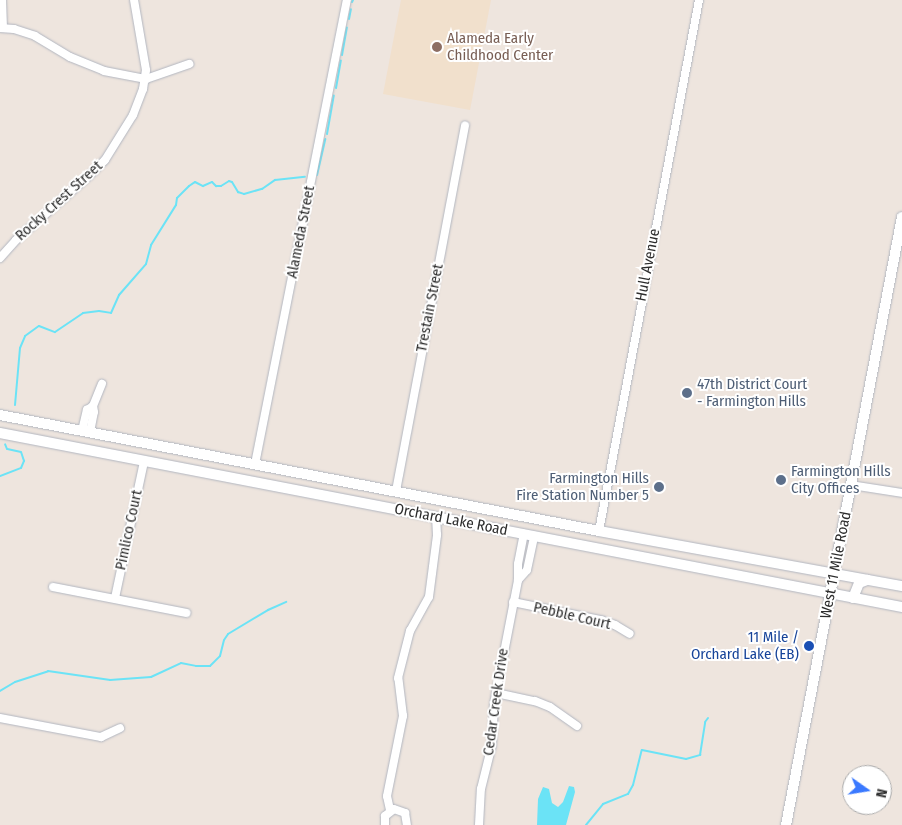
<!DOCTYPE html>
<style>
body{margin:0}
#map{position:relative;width:902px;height:825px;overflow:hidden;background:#eee5de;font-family:"Fira Sans Condensed",sans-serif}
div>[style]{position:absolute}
.education>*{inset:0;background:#f1e0cc}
.water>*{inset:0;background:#6be3f6}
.stream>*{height:2px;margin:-1px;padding:0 1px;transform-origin:1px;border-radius:1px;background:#6be3f6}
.roads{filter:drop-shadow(0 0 1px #b2b6c0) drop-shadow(0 0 1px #b2b6c0)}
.street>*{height:8px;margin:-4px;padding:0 4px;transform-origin:4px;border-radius:4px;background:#fff}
.secondary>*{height:10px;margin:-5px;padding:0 5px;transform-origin:5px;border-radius:5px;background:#fff}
.dots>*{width:14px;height:14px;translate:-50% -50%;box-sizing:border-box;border:2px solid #fff;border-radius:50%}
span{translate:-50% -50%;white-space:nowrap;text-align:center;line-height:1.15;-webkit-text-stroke:4px #fff;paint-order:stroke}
.education-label{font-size:15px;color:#785e54}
.left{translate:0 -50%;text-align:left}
.street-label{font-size:15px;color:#2c2c2c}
.service-label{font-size:15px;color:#4e5e75}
.right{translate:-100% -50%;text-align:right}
.transit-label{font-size:15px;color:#164399}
.north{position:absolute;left:842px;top:765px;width:50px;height:50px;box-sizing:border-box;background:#fff;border:1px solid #ababab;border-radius:50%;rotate:103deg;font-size:14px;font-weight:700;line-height:20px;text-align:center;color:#2c2c2c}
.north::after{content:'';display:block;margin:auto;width:18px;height:22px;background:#3a79ff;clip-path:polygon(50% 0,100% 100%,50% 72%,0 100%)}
</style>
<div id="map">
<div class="education">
<div style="clip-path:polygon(401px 0,491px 0,470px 110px,383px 94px)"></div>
</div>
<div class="water">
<div style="clip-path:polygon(569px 786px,574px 787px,575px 792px,566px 825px,537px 825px,538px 799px,543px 787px,549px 789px,552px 803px,558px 807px,563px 802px)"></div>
</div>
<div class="stream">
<div style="left:352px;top:2px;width:2px;rotate:-63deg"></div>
<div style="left:349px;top:19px;width:10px;rotate:-79deg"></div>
<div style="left:342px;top:55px;width:28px;rotate:-80deg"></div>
<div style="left:336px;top:88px;width:28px;rotate:-80deg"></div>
<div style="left:327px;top:134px;width:39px;rotate:-80deg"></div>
<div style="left:317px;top:175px;width:37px;rotate:-77deg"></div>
<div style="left:15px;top:405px;width:57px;rotate:-85deg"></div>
<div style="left:20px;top:348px;width:13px;rotate:-67deg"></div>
<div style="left:25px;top:336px;width:17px;rotate:-36deg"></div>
<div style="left:39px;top:326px;width:17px;rotate:21deg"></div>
<div style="left:55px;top:332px;width:34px;rotate:-34deg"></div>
<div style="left:83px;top:313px;width:16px;rotate:-7deg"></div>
<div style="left:99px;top:311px;width:12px;rotate:9deg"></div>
<div style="left:111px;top:313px;width:20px;rotate:-66deg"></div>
<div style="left:119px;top:295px;width:41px;rotate:-48.9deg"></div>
<div style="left:146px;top:264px;width:20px;rotate:-75deg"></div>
<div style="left:151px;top:245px;width:47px;rotate:-58deg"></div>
<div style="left:176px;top:205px;width:7px;rotate:-82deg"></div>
<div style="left:177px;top:198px;width:17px;rotate:-45deg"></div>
<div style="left:189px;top:186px;width:7px;rotate:-34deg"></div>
<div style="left:195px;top:182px;width:9px;rotate:27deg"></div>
<div style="left:203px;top:186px;width:10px;rotate:-24deg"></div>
<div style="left:212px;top:182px;width:6px;rotate:45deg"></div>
<div style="left:216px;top:186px;width:5px"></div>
<div style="left:221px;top:186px;width:9px;rotate:-32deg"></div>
<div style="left:229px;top:181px;width:3px;rotate:18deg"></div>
<div style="left:232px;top:182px;width:12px;rotate:59deg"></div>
<div style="left:238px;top:192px;width:6px;rotate:18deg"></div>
<div style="left:244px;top:194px;width:19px;rotate:-16deg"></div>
<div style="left:262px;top:189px;width:16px;rotate:-35deg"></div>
<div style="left:275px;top:180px;width:30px;rotate:-6deg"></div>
<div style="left:0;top:476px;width:22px;rotate:-21deg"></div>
<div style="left:21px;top:468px;width:8px;rotate:-67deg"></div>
<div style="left:24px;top:461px;width:9px;rotate:-108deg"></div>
<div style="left:21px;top:452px;width:14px;rotate:-168deg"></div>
<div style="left:7px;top:449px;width:5px;rotate:-112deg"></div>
<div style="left:0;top:691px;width:17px;rotate:-31deg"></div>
<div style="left:15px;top:682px;width:35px;rotate:-18deg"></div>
<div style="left:48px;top:671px;width:63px;rotate:8.3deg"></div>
<div style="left:110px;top:680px;width:41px;rotate:-4.2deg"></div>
<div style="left:151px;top:677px;width:33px;rotate:-25deg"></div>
<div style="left:181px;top:663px;width:15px;rotate:11deg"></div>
<div style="left:196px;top:666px;width:14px"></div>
<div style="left:210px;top:666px;width:14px;rotate:-45deg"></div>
<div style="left:220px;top:656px;width:16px;rotate:-76deg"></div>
<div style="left:224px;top:640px;width:7px;rotate:-56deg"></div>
<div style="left:228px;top:634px;width:47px;rotate:-31deg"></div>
<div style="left:268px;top:610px;width:20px;rotate:-24deg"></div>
<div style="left:586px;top:825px;width:27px;rotate:-51deg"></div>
<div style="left:603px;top:804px;width:27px;rotate:-22deg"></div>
<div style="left:628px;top:794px;width:10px;rotate:-61deg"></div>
<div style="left:633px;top:785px;width:36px;rotate:-76deg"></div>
<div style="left:642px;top:750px;width:45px;rotate:11.6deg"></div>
<div style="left:686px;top:759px;width:15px;rotate:-16deg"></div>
<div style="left:700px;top:755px;width:33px;rotate:-81deg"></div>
<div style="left:705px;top:722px;width:5px;rotate:-53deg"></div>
</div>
<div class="roads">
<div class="street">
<div style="left:2px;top:0;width:28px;rotate:88deg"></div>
<div style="left:0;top:28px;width:14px;rotate:4deg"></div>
<div style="left:14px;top:29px;width:22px;rotate:18deg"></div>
<div style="left:35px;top:36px;width:41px;rotate:31deg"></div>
<div style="left:70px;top:57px;width:37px;rotate:22deg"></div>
<div style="left:104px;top:71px;width:43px;rotate:10.8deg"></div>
<div style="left:146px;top:79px;width:46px;rotate:-19.2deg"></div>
<div style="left:0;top:258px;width:24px;rotate:-48deg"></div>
<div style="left:16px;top:240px;width:98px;rotate:-41.3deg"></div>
<div style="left:90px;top:175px;width:21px;rotate:-45deg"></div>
<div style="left:105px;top:160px;width:53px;rotate:-58.1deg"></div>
<div style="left:133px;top:115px;width:28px;rotate:-69deg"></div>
<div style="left:143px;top:89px;width:19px;rotate:-81deg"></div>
<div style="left:146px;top:70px;width:71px;rotate:-99.7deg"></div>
<div style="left:82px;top:431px;width:22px;rotate:-77deg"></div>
<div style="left:87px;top:410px;width:7px;rotate:-34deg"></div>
<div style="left:93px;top:406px;width:24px;rotate:-68deg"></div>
<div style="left:90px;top:432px;width:20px;rotate:-79deg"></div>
<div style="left:94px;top:412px;width:6px;rotate:-99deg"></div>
<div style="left:255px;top:464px;width:473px;rotate:-78.8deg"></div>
<div style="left:851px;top:485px;width:52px;rotate:8.9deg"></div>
<div style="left:396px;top:491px;width:372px;rotate:-79.3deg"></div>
<div style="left:599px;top:531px;width:540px;rotate:-79.33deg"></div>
<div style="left:518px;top:580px;width:13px;rotate:-48deg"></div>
<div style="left:527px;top:570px;width:35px;rotate:-78deg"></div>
<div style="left:53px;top:587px;width:136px;rotate:11deg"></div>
<div style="left:115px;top:598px;width:140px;rotate:-78deg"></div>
<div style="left:513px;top:602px;width:90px;rotate:11.6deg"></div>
<div style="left:601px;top:620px;width:15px;rotate:20deg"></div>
<div style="left:615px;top:625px;width:17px;rotate:31deg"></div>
<div style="left:496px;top:693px;width:40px;rotate:12deg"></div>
<div style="left:535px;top:701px;width:16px;rotate:22deg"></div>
<div style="left:550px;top:707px;width:33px;rotate:35deg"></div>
<div style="left:0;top:718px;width:103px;rotate:10.7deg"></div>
<div style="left:101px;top:737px;width:21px;rotate:-25deg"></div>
<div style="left:390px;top:810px;width:14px;rotate:-102deg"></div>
<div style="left:387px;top:796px;width:82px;rotate:-78.7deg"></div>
<div style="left:403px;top:716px;width:38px;rotate:-97deg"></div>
<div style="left:398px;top:678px;width:49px;rotate:-75.7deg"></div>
<div style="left:410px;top:631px;width:39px;rotate:-61deg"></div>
<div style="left:429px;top:597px;width:63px;rotate:-82.6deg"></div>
<div style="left:437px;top:535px;width:18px;rotate:-93deg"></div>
<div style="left:385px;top:825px;width:9px;rotate:-90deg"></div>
<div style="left:385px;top:816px;width:11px;rotate:-38deg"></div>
<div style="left:394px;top:809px;width:12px;rotate:20deg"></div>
<div style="left:405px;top:813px;width:12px;rotate:81deg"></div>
<div style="left:479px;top:825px;width:36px;rotate:-87deg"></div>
<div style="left:481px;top:789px;width:45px;rotate:-76deg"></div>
<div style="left:492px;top:745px;width:41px;rotate:-87.2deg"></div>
<div style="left:494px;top:704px;width:126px;rotate:-79deg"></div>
<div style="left:518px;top:580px;width:16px;rotate:-90deg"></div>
<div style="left:518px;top:564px;width:31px;rotate:-79deg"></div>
</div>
<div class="secondary">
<div style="left:0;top:415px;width:610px;rotate:10.96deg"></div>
<div style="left:599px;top:531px;width:308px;rotate:10.3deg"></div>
<div style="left:0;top:433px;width:919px;rotate:10.92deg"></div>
<div style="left:853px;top:598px;width:16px;rotate:-68deg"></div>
<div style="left:859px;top:583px;width:9px;rotate:-21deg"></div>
<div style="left:786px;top:825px;width:619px;rotate:-79.2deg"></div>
</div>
</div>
<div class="dots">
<div style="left:437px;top:47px;background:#8d6e63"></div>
<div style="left:687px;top:393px;background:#5c6f8a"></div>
<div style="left:781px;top:480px;background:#5c6f8a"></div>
<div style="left:659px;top:487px;background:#5c6f8a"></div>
<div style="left:809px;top:646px;background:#1a4fb4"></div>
</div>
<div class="education-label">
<span class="left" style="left:447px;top:47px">Alameda Early<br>Childhood Center</span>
</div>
<div class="street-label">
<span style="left:59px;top:201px;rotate:-42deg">Rocky Crest Street</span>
<span style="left:301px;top:232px;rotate:-79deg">Alameda Street</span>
<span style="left:648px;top:265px;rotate:-79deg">Hull Avenue</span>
<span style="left:430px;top:308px;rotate:-79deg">Trestain Street</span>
<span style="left:451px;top:520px;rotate:11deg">Orchard Lake Road</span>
<span style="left:129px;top:530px;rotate:-78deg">Pimlico Court</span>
<span style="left:836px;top:565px;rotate:-79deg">West 11 Mile Road</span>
<span style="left:572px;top:616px;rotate:13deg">Pebble Court</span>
<span style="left:496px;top:702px;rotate:-82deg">Cedar Creek Drive</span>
</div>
<div class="service-label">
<span class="left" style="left:697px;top:393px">47th District Court<br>- Farmington Hills</span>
<span class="left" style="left:791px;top:480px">Farmington Hills<br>City Offices</span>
<span class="right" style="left:649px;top:487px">Farmington Hills<br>Fire Station Number 5</span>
</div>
<div class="transit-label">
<span class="right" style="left:799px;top:646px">11 Mile /<br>Orchard Lake (EB)</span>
</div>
<div class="north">N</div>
</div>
